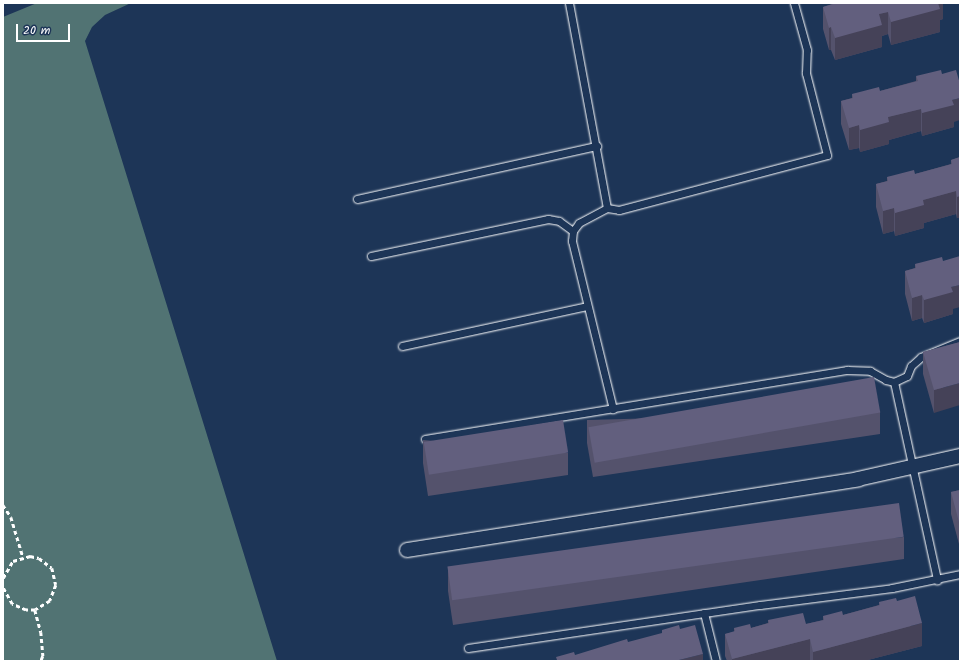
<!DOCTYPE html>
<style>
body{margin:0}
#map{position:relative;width:963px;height:664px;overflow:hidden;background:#1d3557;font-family:Kalam,sans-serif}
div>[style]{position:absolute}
.green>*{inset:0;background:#517373}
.path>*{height:2.5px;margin-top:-1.25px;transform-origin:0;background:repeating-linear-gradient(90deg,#fff 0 4px,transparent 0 7px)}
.roads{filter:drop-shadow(0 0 1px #fff) drop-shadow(0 0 1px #fff)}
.lane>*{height:7px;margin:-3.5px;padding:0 3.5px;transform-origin:3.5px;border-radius:3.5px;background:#1d3557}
.street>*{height:14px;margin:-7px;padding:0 7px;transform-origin:7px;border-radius:7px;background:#1d3557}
.wall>*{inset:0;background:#54526c}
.shaded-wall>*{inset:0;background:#454258;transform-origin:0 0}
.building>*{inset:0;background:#625f7e;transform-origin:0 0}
span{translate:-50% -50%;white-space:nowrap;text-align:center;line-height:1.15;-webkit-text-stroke:4px #1d3557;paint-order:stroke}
.frame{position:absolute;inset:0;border:4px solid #fff;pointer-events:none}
.scale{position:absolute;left:16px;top:24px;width:54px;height:18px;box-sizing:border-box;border:2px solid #fff;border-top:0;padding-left:5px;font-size:12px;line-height:14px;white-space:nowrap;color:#fff;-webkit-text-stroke:3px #1d3557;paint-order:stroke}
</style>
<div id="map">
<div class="green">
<div style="clip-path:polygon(37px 3px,131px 3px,105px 15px,92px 27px,85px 41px,277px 661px,3px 661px,3px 17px)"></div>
</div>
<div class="path">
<div style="left:3px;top:505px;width:14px;rotate:56deg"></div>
<div style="left:11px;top:517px;width:42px;rotate:73.3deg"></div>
<div style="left:3px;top:578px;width:20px;rotate:-60deg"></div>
<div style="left:13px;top:561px;width:18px;rotate:-16deg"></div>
<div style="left:30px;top:556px;width:9px;rotate:13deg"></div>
<div style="left:39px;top:558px;width:16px;rotate:38deg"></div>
<div style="left:52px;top:568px;width:17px;rotate:77deg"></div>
<div style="left:56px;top:585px;width:17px;rotate:111deg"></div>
<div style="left:50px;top:601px;width:17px;rotate:149deg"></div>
<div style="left:35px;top:610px;width:9px;rotate:180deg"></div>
<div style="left:26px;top:610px;width:15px;rotate:-157deg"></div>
<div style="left:12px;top:604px;width:18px;rotate:-119deg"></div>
<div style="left:35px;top:610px;width:23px;rotate:75deg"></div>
<div style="left:41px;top:632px;width:24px;rotate:85deg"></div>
<div style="left:43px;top:656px;width:5px;rotate:112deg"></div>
</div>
<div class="roads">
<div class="lane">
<div style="left:569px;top:3px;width:208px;rotate:79.5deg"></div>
<div style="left:607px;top:208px;width:32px;rotate:152deg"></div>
<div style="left:579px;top:223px;width:10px;rotate:127deg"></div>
<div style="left:573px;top:231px;width:10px;rotate:96deg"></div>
<div style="left:572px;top:241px;width:173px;rotate:76.3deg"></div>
<div style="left:357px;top:199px;width:246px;rotate:-12.5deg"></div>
<div style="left:607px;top:208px;width:12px;rotate:9deg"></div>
<div style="left:619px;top:210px;width:215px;rotate:-14.8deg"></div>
<div style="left:827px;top:155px;width:85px;rotate:-104.4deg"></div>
<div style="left:806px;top:73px;width:23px;rotate:-88deg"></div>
<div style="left:807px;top:50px;width:49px;rotate:-105.5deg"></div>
<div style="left:371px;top:256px;width:181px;rotate:-11.8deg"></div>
<div style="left:548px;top:219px;width:11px;rotate:10deg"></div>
<div style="left:559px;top:221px;width:17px;rotate:36deg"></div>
<div style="left:402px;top:346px;width:189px;rotate:-12.2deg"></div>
<div style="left:894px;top:382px;width:203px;rotate:77.7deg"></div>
<div style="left:425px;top:439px;width:428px;rotate:-9.3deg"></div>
<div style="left:847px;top:370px;width:23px;rotate:2deg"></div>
<div style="left:870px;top:371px;width:18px;rotate:29deg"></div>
<div style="left:886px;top:380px;width:8px;rotate:14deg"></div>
<div style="left:894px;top:382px;width:14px;rotate:-25deg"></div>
<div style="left:907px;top:376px;width:11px;rotate:-68deg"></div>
<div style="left:911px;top:366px;width:13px;rotate:-42deg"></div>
<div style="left:921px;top:357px;width:42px;rotate:-22.3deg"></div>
<div style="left:704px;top:613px;width:49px;rotate:76deg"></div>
<div style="left:468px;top:648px;width:295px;rotate:-8.4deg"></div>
<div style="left:760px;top:605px;width:133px;rotate:-7.3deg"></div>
<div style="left:892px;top:588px;width:69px;rotate:-11.6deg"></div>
</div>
<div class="street">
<div style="left:407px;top:550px;width:457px;rotate:-8.9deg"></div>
<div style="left:858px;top:479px;width:105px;rotate:-12.7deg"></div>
</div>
</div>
<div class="wall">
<div style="clip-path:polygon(832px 3px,943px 3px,943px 19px,940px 20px,940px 32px,891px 45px,888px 34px,882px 36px,882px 47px,835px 60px,831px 50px,829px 50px,823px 29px,823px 7px,832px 4px)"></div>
<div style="clip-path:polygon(916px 76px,954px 122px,954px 127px,922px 136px,921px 131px,889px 140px,889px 144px,860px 152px,859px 148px,849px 150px,841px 124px,841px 101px,852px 98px,852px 94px,880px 91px,916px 81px)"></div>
<div style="clip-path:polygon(960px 157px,957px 219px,956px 214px,924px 223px,924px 228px,895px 236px,894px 231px,883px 234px,876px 207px,876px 184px,887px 181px,887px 177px,915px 174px,951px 164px,951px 160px)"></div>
<div style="clip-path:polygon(943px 261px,953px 309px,953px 314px,924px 323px,922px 318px,912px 321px,905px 294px,905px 271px,915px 268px,915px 264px)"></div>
<div style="clip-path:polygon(960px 342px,934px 413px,923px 374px,923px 352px)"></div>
<div style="clip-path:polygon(880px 412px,880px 434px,593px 477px,587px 443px,587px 420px)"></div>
<div style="clip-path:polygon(423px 440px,568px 453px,568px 475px,428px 496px,423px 463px)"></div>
<div style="clip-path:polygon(960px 490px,960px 544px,959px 544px,951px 514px,951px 492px)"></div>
<div style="clip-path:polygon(904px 537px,904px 559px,453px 625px,448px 591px,448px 569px)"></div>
<div style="clip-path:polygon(897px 601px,922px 646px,864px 661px,727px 661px,725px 656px,725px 634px,734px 632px,734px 628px,751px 628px,768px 623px,768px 620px,806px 624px,823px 620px,823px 616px,843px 615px,879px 605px,879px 602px)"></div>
</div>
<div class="shaded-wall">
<div style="clip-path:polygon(937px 3px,943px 3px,943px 19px,940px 20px,940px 32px,891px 45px,891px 22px)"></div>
<div style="clip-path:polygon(888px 12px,888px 34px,882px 36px,882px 47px,835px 60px,835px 38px,879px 14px)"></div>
<div style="left:831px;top:27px;width:23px;height:2px;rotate:90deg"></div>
<div style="clip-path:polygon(960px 98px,960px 120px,954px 122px,954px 127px,922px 136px,922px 113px,952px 100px)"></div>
<div style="clip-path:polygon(921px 109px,921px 131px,889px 140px,889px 144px,860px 152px,860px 130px,888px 117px)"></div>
<div style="clip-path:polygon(859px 125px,859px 148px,849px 150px,849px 128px)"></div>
<div style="clip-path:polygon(956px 191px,956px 214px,924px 223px,924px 228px,895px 236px,895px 213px,923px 200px)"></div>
<div style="left:960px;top:196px;width:22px;height:3px;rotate:90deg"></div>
<div style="clip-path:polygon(894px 208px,894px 231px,883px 234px,883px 211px)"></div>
<div style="clip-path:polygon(960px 285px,960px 307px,953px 309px,953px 314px,924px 323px,924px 300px,951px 287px)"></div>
<div style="clip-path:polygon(922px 295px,922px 318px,912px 321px,912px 298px)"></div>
<div style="clip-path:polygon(960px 383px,960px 405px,934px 413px,934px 390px)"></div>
<div style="left:959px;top:522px;width:1px;height:22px"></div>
<div style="clip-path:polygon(922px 623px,922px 646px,864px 661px,813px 661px,813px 652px)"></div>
<div style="clip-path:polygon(810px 639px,810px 661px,732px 661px,732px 659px)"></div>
<div style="clip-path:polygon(703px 654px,703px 661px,675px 661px)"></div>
</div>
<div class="building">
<div style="clip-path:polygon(833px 3px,938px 3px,940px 9px,891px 22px,888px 12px,879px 14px,882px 25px,835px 38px,831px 27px,829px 28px,823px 7px,833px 4px)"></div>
<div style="clip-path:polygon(941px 70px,942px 74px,956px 70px,960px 84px,960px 98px,952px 100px,954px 105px,922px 113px,921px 109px,888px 117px,889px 122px,860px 130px,859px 125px,849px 128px,841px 101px,853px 98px,852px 94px,879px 87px,880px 91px,918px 81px,916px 76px)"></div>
<div style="clip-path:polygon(960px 157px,960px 196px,957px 197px,956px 191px,923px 200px,924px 205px,895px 213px,894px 208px,883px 211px,876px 184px,888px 181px,887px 177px,914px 170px,915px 174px,952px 164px,951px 160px)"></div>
<div style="clip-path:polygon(960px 256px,960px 285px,951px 287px,953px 292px,924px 300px,922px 295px,912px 298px,905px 271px,916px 268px,915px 264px,942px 257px,943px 261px)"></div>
<div style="clip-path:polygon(960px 342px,960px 383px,934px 390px,923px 352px)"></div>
<div style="left:874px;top:377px;width:36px;height:290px;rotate:80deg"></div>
<div style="left:563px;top:420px;width:33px;height:141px;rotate:81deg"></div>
<div style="clip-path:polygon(960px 490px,960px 522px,959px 522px,951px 492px)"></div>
<div style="left:899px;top:503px;width:34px;height:456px;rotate:82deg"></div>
<div style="clip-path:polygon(915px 596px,922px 623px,813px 652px,810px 639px,732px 659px,725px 634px,735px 631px,734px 628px,750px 624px,751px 628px,769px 623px,768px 620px,803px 613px,806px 624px,824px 620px,823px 616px,842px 611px,843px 615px,880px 605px,879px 602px,896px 598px,897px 601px)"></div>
<div style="clip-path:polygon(679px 625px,680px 629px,695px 625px,703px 654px,675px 661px,554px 661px,557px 660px,556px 657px,574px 652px,575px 655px,627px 639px,628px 642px,662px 633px,662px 630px)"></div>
</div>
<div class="frame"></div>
<div class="scale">20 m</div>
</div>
